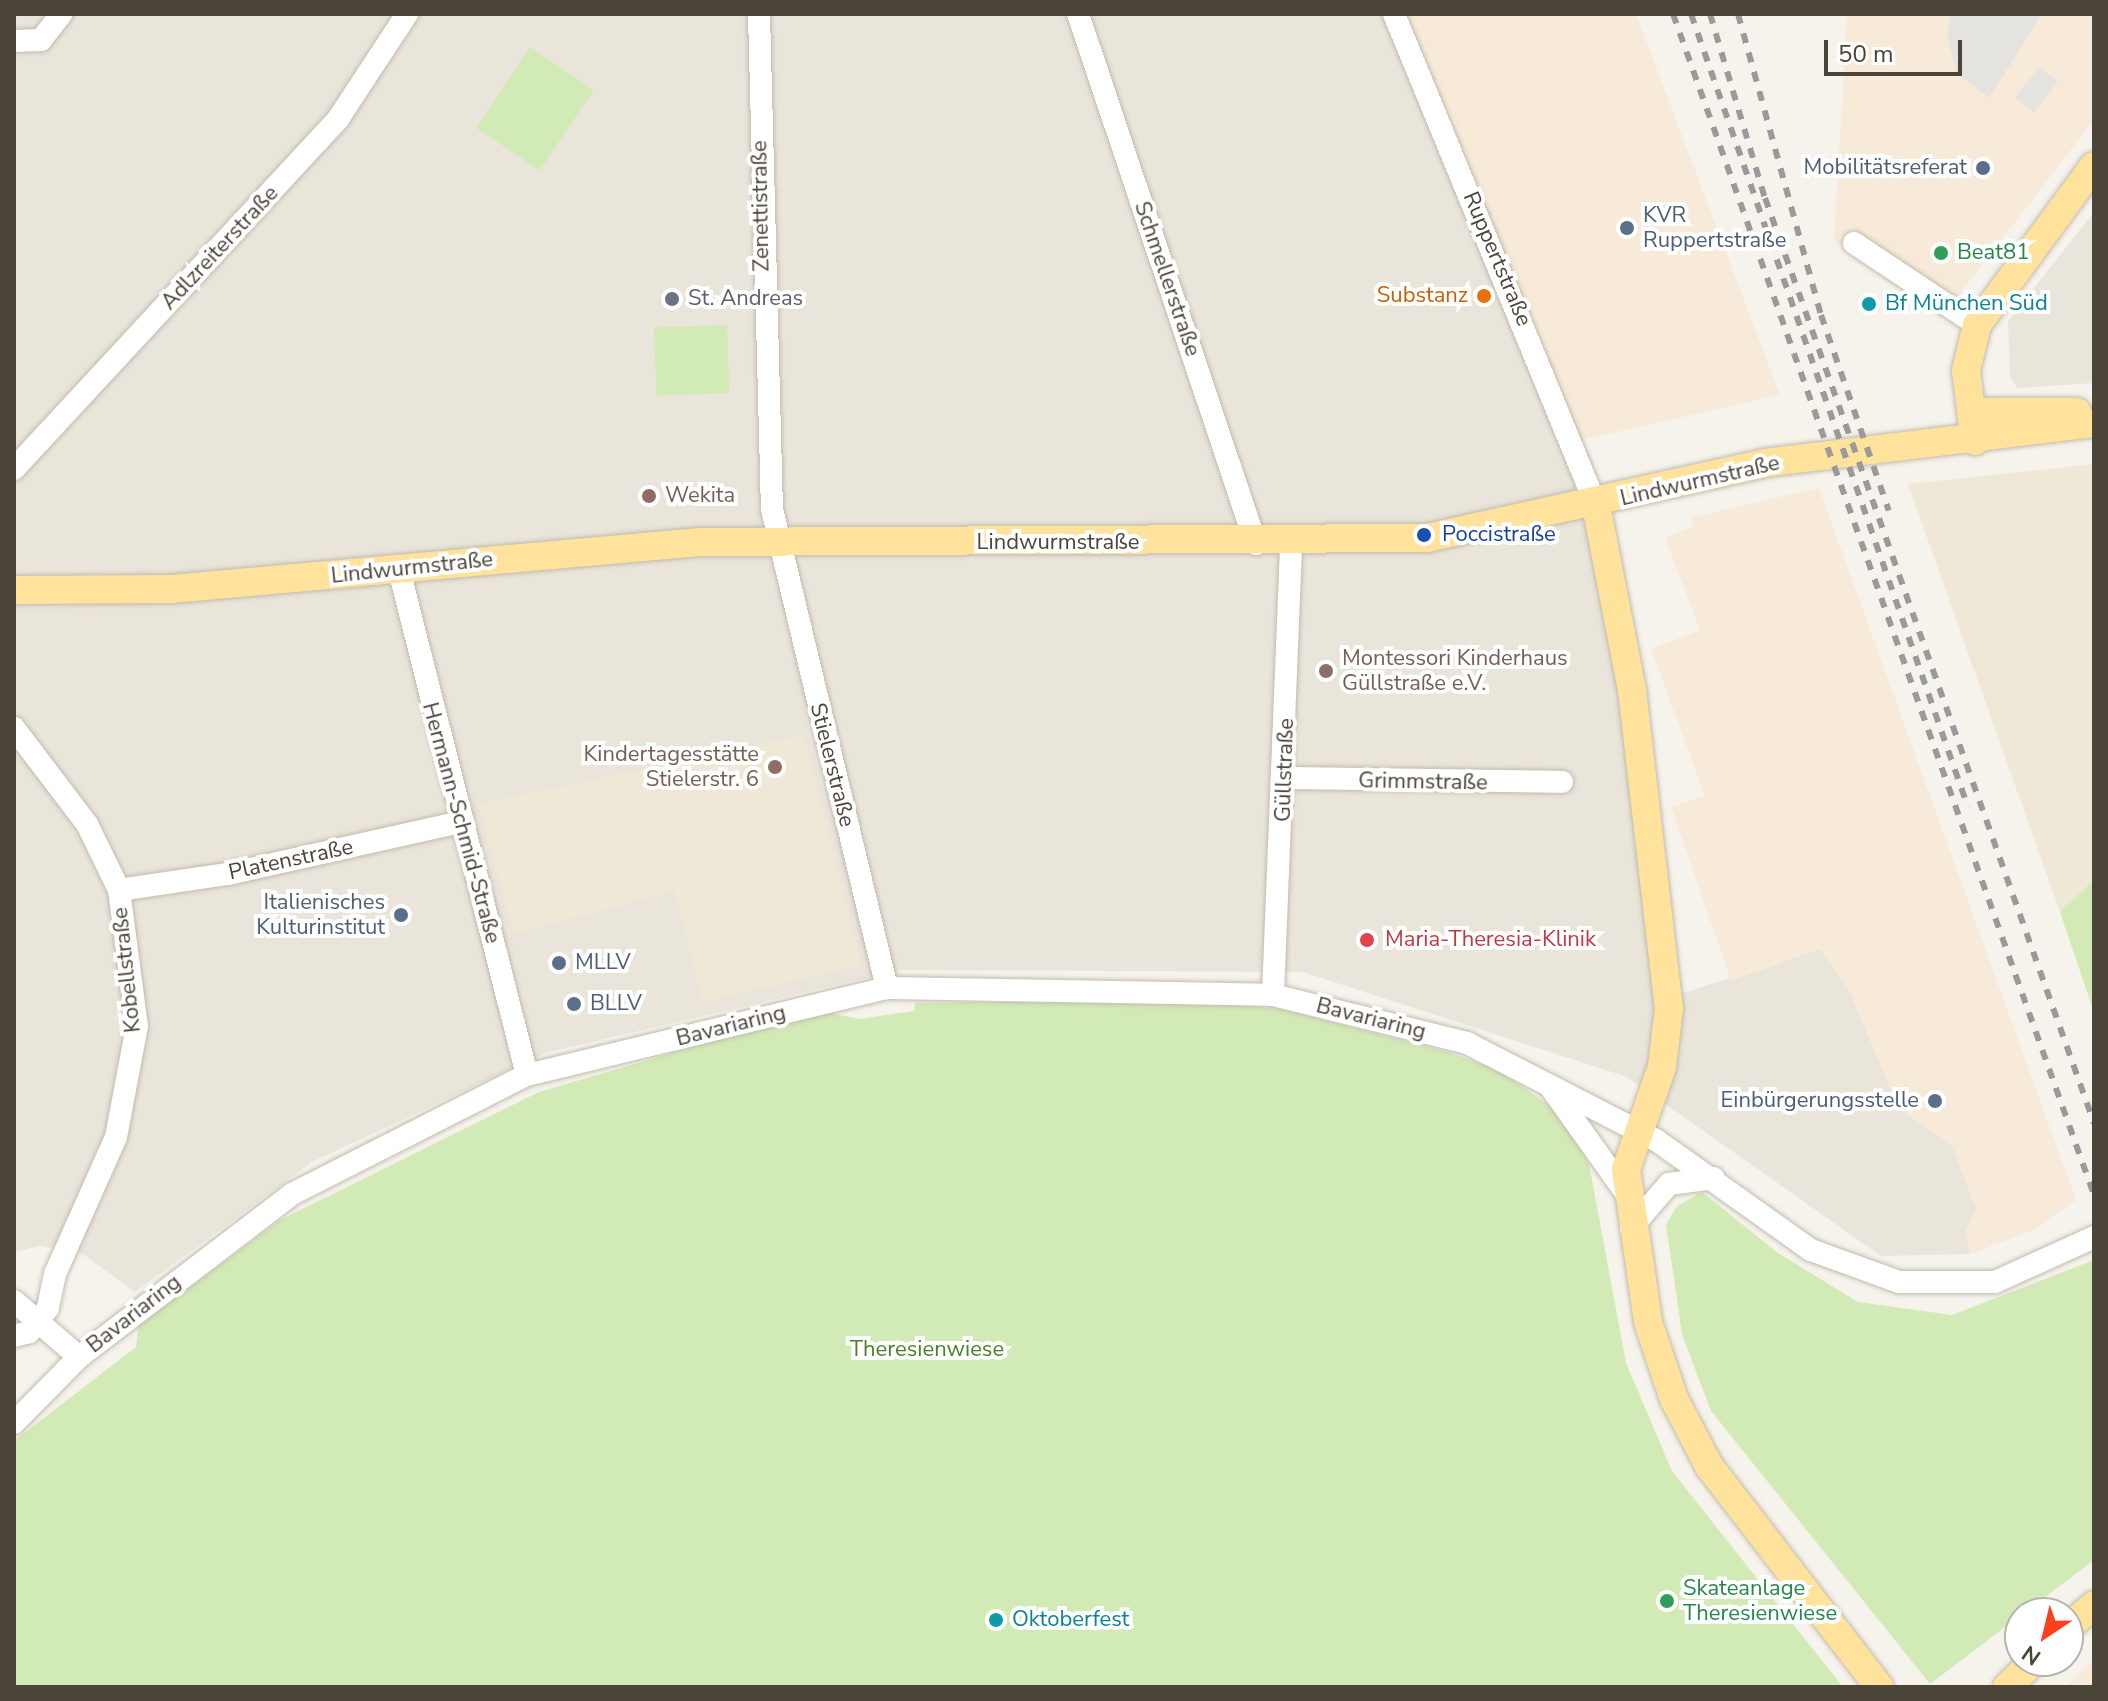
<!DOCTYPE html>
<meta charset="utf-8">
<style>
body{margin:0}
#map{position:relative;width:2108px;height:1701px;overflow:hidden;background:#f6f3ec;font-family:"Nunito Sans",sans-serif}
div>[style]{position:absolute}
.residential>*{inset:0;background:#eae5da}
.commercial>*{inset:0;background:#f7ead8}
.education>*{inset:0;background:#efe8d6}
.green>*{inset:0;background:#d2eab5;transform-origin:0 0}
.parking>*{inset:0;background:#e5e3e0;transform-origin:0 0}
.roads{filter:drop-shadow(0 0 2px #c2bbae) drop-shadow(0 0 2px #c2bbae)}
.minor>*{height:22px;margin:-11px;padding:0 11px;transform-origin:11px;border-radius:11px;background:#fff}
.major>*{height:28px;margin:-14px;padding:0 14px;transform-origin:14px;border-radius:14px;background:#ffe39c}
.rail>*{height:6px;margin-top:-3px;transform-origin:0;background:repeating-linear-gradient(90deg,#9a9a9a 0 10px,transparent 0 20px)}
.dots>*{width:22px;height:22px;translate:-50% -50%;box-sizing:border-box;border:4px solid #fff;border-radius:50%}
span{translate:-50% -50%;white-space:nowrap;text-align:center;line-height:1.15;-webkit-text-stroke:8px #fff;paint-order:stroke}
.service-label{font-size:22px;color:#4e5e75}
.right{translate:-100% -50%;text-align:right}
.left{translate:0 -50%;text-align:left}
.street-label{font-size:22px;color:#4b4439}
.leisure-label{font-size:22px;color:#27864d}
.food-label{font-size:22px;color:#c56008}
.worship-label{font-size:22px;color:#5b616d}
.culture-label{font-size:22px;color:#0d838f}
.education-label{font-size:22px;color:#785e54}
.transit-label{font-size:22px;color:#164399}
.health-label{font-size:22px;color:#be3a42}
.park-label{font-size:22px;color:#4a7f2a}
.frame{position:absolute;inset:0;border:16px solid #4b4439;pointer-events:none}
.north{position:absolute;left:2004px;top:1597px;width:80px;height:80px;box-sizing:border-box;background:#fff;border:2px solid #b7b4b0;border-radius:50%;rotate:215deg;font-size:22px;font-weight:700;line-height:32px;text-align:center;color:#4b4439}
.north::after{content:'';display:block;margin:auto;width:28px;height:36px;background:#fc3f1d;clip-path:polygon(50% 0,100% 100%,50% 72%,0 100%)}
.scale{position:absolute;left:1824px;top:40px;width:138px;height:36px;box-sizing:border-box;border:4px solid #4b4439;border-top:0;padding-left:10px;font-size:24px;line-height:28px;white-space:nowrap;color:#4b4439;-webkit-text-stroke:6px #fff;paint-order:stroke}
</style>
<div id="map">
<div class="residential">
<div style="clip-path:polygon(14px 14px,1397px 14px,1597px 516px,1661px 1000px,1820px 949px,1849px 990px,1899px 1108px,1952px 1146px,1976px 1208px,1966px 1232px,1970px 1254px,1881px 1256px,1627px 1077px,1303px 972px,899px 970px,545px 1053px,312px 1162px,135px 1292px,80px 1252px,40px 1246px,14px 1252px)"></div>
<div style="clip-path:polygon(2094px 212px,2094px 383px,2017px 388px,2010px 376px,2008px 321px)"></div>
</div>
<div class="commercial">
<div style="clip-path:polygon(1397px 14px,1636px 14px,1780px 395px,1573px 442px)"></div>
<div style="clip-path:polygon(1847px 14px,2094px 14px,2094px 120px,1941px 318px,1834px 241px)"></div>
<div style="clip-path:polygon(1819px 488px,2076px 1200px,2036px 1229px,1970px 1254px,1966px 1232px,1976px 1208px,1952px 1146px,1899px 1108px,1849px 990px,1820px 949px,1731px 981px,1671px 807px,1705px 796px,1651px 649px,1700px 630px,1665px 538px,1693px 527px,1692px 517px)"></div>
<div style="clip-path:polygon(2094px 1659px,2094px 1687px,2066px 1687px)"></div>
</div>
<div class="education">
<div style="clip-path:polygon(2094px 464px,2094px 880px,2060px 912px,1908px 484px)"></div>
<div style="clip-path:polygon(804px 735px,861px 965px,702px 1002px,675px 891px,513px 934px,479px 804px)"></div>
</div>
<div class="green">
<div style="left:530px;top:47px;width:77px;height:97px;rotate:34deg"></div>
<div style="left:727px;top:325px;width:68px;height:73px;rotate:88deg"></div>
<div style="clip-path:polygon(2094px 880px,2094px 1012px,2060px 912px)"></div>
<div style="clip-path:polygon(1150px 1000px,1277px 1008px,1451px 1053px,1498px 1070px,1557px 1111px,1589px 1164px,1626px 1363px,1672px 1471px,1843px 1687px,14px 1687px,14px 1441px,136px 1347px,139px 1325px,280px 1220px,539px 1092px,761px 1027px,831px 1013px,859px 1019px,914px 1011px,915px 1003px)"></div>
<div style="clip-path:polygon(1702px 1192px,1778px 1253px,1858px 1302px,1952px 1315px,2094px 1260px,2094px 1560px,1930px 1684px,1711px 1411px,1682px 1334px,1666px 1225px,1677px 1206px)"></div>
</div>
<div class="parking">
<div style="clip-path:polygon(1951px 14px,2042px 14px,1989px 98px,1956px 72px,1947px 35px)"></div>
<div style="left:2039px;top:67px;width:24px;height:39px;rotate:38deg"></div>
</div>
<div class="roads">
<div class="minor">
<div style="left:759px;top:14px;width:495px;rotate:88.5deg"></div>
<div style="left:772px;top:509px;width:493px;rotate:76.5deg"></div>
<div style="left:1078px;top:14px;width:559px;rotate:71.44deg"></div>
<div style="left:1394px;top:14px;width:531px;rotate:67.64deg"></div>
<div style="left:14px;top:41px;width:27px;rotate:-2deg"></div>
<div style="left:41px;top:40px;width:33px;rotate:-52deg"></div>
<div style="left:1854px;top:243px;width:148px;rotate:33.7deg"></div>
<div style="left:14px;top:469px;width:477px;rotate:-47.2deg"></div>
<div style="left:338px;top:119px;width:126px;rotate:-56.7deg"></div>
<div style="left:399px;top:570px;width:521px;rotate:75.78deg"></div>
<div style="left:14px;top:728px;width:121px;rotate:52.8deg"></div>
<div style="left:87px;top:824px;width:73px;rotate:64.1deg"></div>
<div style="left:119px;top:890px;width:137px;rotate:82.5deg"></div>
<div style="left:137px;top:1026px;width:113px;rotate:100.7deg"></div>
<div style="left:116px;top:1137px;width:150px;rotate:114deg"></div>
<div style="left:55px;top:1274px;width:35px;rotate:102deg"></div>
<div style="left:48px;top:1308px;width:31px;rotate:128deg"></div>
<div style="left:29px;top:1332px;width:16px;rotate:165deg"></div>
<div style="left:1285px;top:778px;width:277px;rotate:0.8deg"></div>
<div style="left:119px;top:890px;width:110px;rotate:-8.4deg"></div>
<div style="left:228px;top:874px;width:239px;rotate:-12.6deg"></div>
<div style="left:1273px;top:995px;width:451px;rotate:-87.7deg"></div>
<div style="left:1549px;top:1085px;width:133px;rotate:54.5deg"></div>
<div style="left:1631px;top:1228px;width:58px;rotate:-49.2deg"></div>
<div style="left:1669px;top:1184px;width:45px;rotate:-7.6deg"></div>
<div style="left:14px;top:1301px;width:86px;rotate:40.7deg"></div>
<div style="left:14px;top:1423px;width:93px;rotate:-45.4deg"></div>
<div style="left:79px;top:1357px;width:268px;rotate:-37.4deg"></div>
<div style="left:292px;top:1194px;width:263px;rotate:-26.9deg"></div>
<div style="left:527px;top:1075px;width:370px;rotate:-13.6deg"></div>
<div style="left:887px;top:988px;width:386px;rotate:1deg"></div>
<div style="left:1273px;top:995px;width:200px;rotate:13.9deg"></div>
<div style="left:1467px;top:1043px;width:212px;rotate:27.2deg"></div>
<div style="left:1656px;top:1140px;width:190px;rotate:35.4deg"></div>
<div style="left:1811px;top:1250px;width:94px;rotate:20deg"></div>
<div style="left:1899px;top:1282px;width:96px"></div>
<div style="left:1995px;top:1282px;width:109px;rotate:-24.4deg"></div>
</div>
<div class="major">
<div style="left:1971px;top:412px;width:106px"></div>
<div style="left:1975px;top:441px;width:71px;rotate:-97.3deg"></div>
<div style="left:1966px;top:371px;width:47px;rotate:-76.6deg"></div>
<div style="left:1977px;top:325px;width:197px;rotate:-53.7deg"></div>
<div style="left:1596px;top:505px;width:188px;rotate:79deg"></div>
<div style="left:1632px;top:690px;width:320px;rotate:83.4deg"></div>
<div style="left:1669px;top:1008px;width:59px;rotate:96.8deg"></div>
<div style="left:1662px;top:1067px;width:108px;rotate:109.4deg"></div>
<div style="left:1626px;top:1169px;width:155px;rotate:81.8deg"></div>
<div style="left:1648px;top:1322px;width:81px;rotate:71.3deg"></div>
<div style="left:1674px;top:1399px;width:76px;rotate:62.4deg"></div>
<div style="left:1709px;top:1466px;width:279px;rotate:52.4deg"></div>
<div style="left:14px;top:590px;width:157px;rotate:-0.4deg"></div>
<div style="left:171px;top:589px;width:531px;rotate:-5.08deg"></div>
<div style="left:700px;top:542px;width:727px;rotate:-0.32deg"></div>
<div style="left:1427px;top:538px;width:345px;rotate:-12.5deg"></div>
<div style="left:1764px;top:463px;width:332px;rotate:-6.9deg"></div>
<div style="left:2068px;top:1627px;width:34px;rotate:-40deg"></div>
<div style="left:2007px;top:1687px;width:37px;rotate:-44deg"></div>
</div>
</div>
<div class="rail">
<div style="left:1673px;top:14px;width:1254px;rotate:70.38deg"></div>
<div style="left:1691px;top:14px;width:840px;rotate:70.75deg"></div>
<div style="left:1710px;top:14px;width:192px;rotate:73.4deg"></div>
<div style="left:1765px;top:198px;width:982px;rotate:70.42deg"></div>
<div style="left:1738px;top:14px;width:312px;rotate:74.6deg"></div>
<div style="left:1821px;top:315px;width:207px;rotate:70.9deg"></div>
</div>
<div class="dots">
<div style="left:1983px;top:168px;background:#5c6f8a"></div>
<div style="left:1627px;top:228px;background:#5c6f8a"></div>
<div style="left:1941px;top:253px;background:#2e9e5b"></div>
<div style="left:1484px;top:296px;background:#e8710a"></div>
<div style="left:672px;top:299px;background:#6b7280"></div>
<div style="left:1869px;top:304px;background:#0f9aa8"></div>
<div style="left:649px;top:496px;background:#8d6e63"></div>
<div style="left:1424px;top:535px;background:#1a4fb4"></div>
<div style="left:1326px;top:671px;background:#8d6e63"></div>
<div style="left:775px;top:767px;background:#8d6e63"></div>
<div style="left:401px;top:915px;background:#5c6f8a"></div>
<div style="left:1367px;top:940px;background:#e0444e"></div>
<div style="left:559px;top:963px;background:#5c6f8a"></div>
<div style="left:574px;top:1004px;background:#5c6f8a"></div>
<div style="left:1935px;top:1101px;background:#5c6f8a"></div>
<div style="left:1667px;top:1601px;background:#2e9e5b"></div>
<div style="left:996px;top:1620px;background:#0f9aa8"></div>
</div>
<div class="service-label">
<span class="right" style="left:1967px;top:168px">Mobilitätsreferat</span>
<span class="left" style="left:1643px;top:228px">KVR<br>Ruppertstraße</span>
<span class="right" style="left:385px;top:915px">Italienisches<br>Kulturinstitut</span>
<span class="left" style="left:575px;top:963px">MLLV</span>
<span class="left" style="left:590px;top:1004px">BLLV</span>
<span class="right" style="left:1919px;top:1101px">Einbürgerungsstelle</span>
</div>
<div class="street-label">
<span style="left:761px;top:206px;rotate:-91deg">Zenettistraße</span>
<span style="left:220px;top:248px;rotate:-47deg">Adlzreiterstraße</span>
<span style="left:1497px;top:259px;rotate:67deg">Ruppertstraße</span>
<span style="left:1167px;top:279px;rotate:71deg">Schmellerstraße</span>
<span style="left:1700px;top:481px;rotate:-13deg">Lindwurmstraße</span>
<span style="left:1058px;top:543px">Lindwurmstraße</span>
<span style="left:412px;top:568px;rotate:-6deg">Lindwurmstraße</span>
<span style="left:832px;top:765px;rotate:76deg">Stielerstraße</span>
<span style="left:1285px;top:770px;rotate:-88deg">Güllstraße</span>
<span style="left:1423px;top:782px;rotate:1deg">Grimmstraße</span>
<span style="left:461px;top:823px;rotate:75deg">Hermann-Schmid-Straße</span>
<span style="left:291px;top:860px;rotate:-12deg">Platenstraße</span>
<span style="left:127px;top:970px;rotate:-96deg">Kobellstraße</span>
<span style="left:1371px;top:1019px;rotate:14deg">Bavariaring</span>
<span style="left:731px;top:1026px;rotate:-14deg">Bavariaring</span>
<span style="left:134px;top:1314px;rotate:-38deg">Bavariaring</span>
</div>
<div class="leisure-label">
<span class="left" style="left:1957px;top:253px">Beat81</span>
<span class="left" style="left:1683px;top:1601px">Skateanlage<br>Theresienwiese</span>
</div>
<div class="food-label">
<span class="right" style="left:1468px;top:296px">Substanz</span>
</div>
<div class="worship-label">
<span class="left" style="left:688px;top:299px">St. Andreas</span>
</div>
<div class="culture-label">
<span class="left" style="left:1885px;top:304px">Bf München Süd</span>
<span class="left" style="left:1012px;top:1620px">Oktoberfest</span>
</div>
<div class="education-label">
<span class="left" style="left:665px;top:496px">Wekita</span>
<span class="left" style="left:1342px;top:671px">Montessori Kinderhaus<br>Güllstraße e.V.</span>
<span class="right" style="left:759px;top:767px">Kindertagesstätte<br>Stielerstr. 6</span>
</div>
<div class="transit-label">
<span class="left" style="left:1442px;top:535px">Poccistraße</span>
</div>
<div class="health-label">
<span class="left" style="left:1385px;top:940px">Maria-Theresia-Klinik</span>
</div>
<div class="park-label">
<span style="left:927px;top:1350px">Theresienwiese</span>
</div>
<div class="frame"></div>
<div class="north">N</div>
<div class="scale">50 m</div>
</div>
